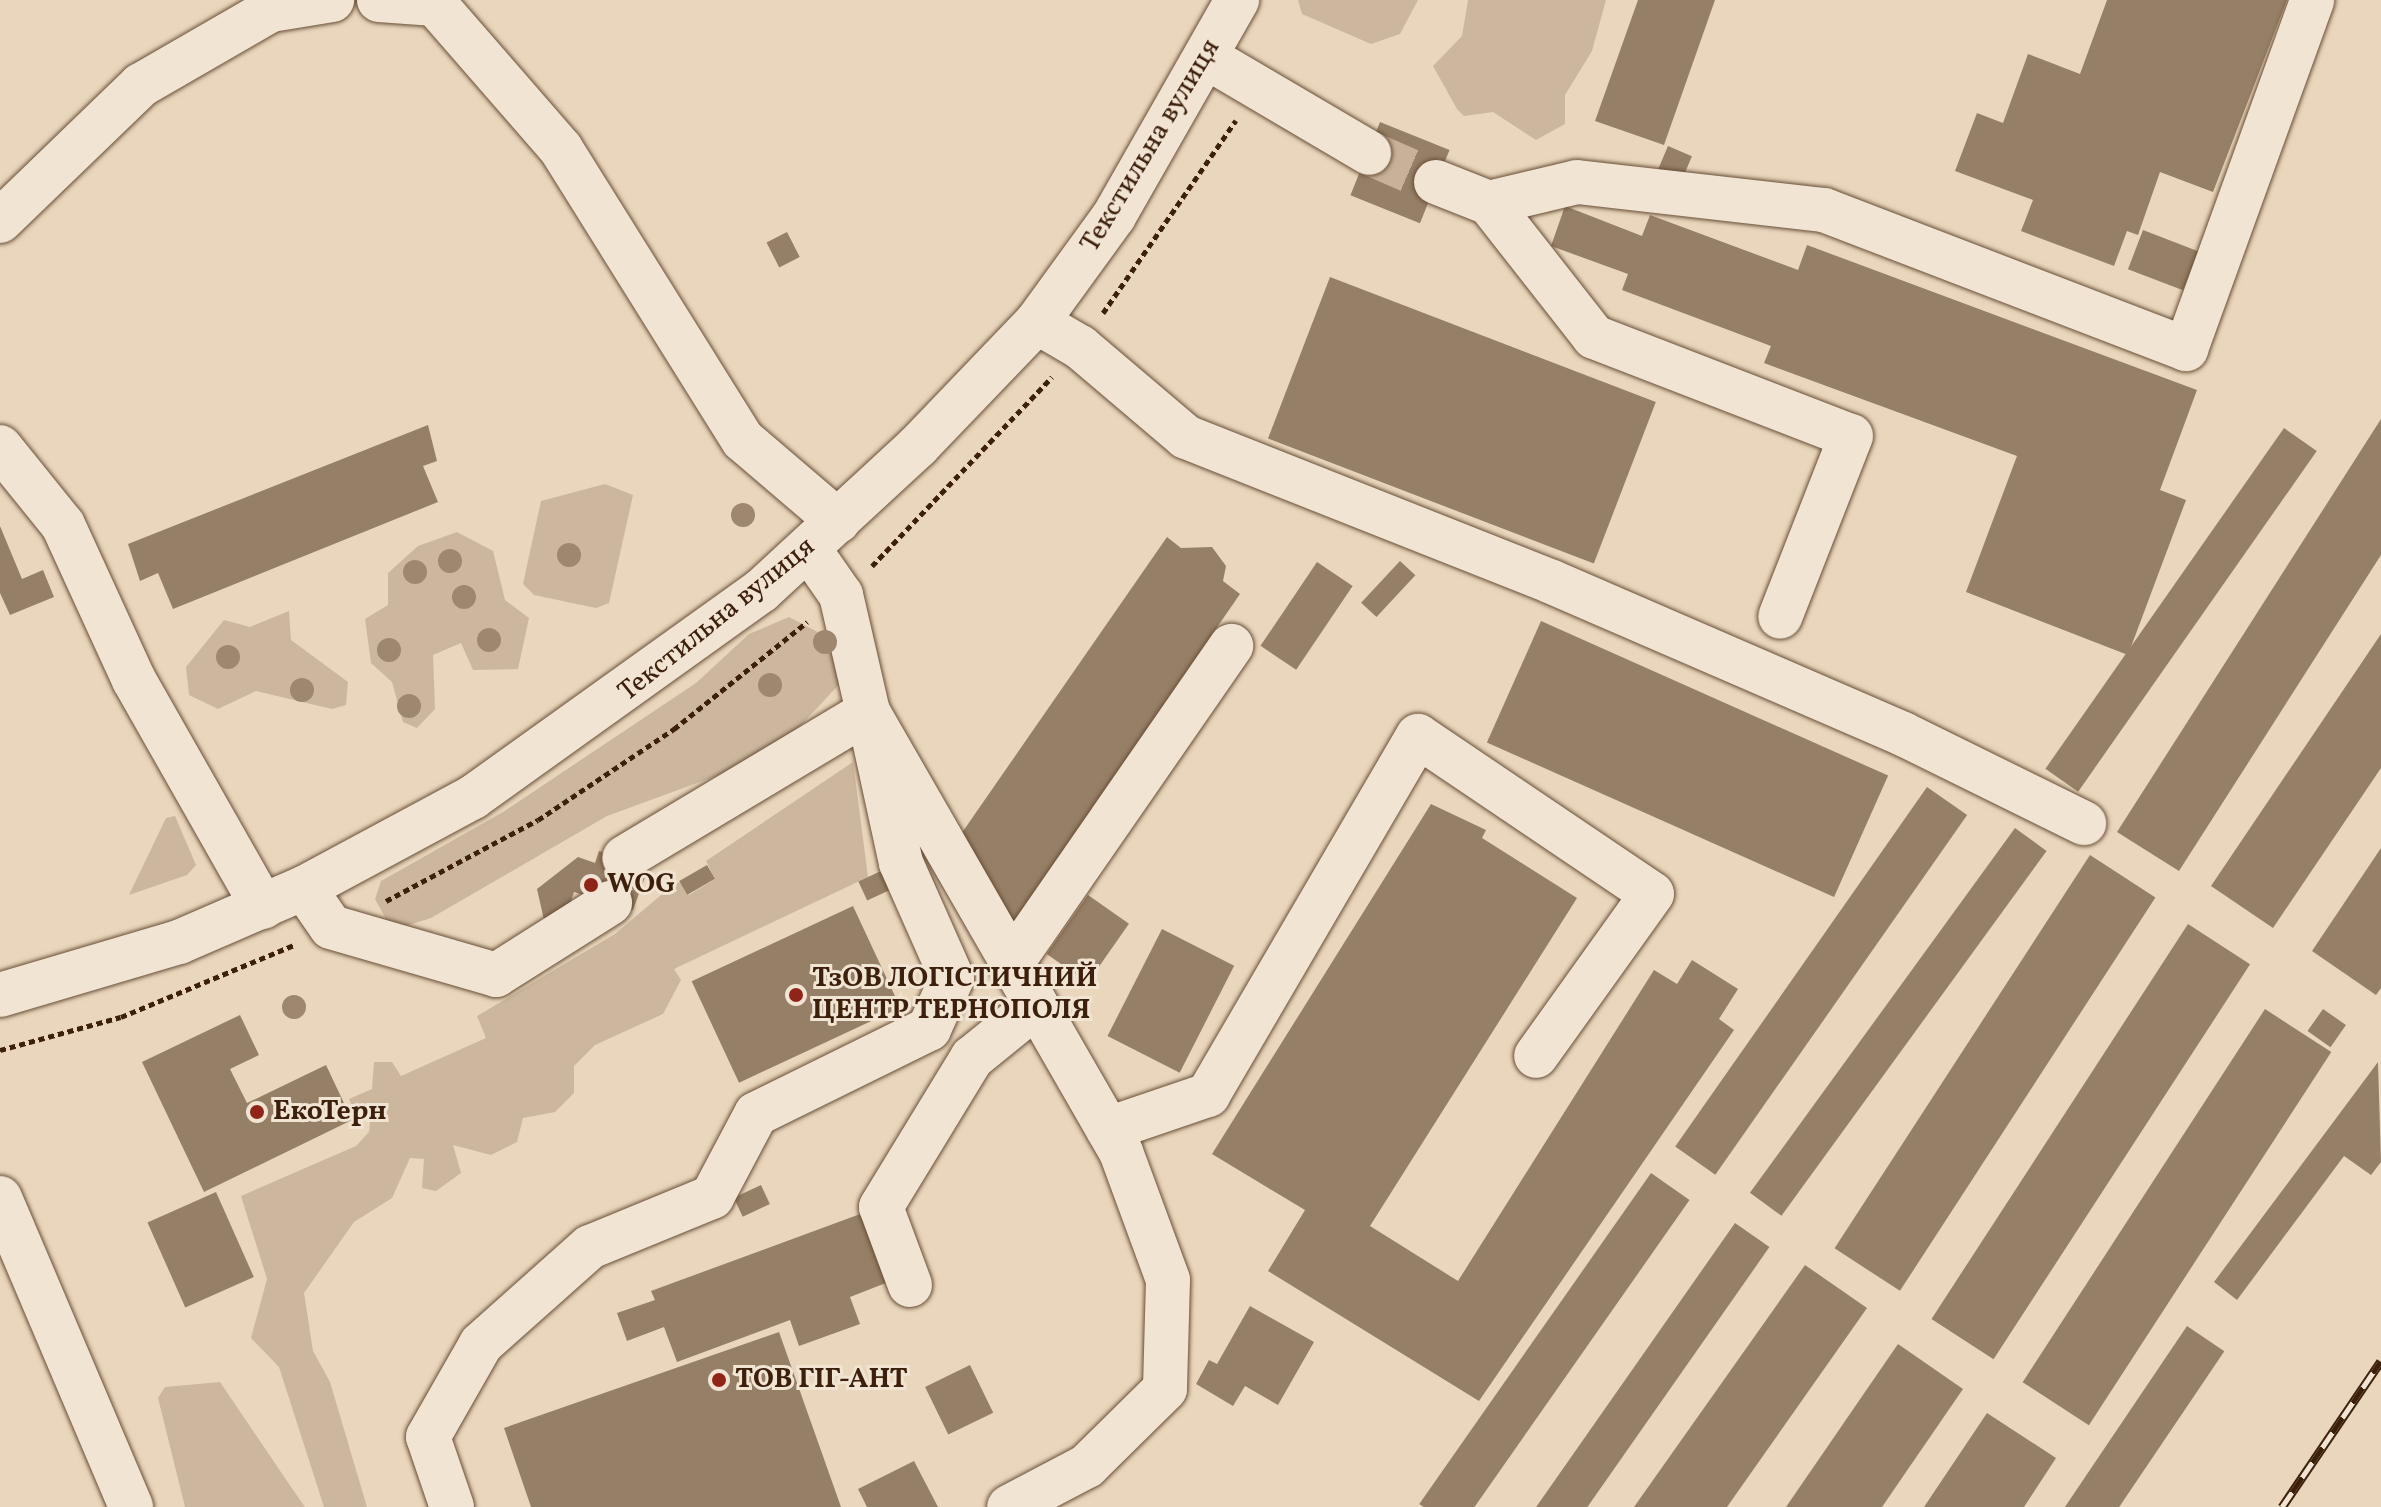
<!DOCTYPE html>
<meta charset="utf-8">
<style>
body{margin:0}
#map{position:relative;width:2381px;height:1507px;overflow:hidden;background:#e9d6bc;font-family:Vollkorn,serif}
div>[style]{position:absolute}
.green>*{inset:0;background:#ccb79e}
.building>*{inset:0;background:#967f67;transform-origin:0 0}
.minor-tunnel>*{height:44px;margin-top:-22px;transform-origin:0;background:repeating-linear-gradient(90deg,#c7b299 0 44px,transparent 0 66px)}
.path>*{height:5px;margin-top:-2.5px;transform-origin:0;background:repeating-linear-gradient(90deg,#3d200b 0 6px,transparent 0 10px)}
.roads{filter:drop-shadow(0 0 2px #684e37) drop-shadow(0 0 2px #684e37)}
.minor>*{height:44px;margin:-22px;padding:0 22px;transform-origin:22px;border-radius:22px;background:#f1e4d3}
.rail>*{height:9px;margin-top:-4.5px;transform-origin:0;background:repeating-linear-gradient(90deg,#f1e4d3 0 18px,#3d200b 0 36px);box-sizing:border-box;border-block:2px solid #3d200b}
.trees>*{width:24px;height:24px;margin:-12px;border-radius:50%;background:#9e876f}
.dots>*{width:22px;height:22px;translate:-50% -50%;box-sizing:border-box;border:4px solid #f1e4d3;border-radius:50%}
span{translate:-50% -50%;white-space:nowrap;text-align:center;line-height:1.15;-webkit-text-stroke:6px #f1e4d3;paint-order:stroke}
.street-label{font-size:28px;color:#3d200b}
.poi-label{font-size:28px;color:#3d200b;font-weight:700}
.left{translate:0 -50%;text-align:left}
</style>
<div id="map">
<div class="green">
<div style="clip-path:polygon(1298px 0,1418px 0,1400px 34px,1371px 44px,1302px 14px)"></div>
<div style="clip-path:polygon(1468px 0,1606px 0,1592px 51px,1565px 95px,1565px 124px,1536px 140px,1493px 112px,1464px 116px,1457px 109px,1433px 66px,1462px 36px)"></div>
<div style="clip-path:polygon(605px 484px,633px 495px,609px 603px,596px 608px,534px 595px,523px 584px,541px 501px)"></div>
<div style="clip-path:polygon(457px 532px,493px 551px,505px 600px,529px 618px,518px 669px,473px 670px,461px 643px,433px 655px,435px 709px,417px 728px,403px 722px,392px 682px,371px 663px,365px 619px,388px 605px,388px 573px,418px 546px)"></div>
<div style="clip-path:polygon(289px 611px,291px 640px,348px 682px,346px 705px,332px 709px,256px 691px,218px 709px,189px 695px,186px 667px,224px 620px,250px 627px)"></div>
<div style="clip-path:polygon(789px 617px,833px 640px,844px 679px,792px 735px,727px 772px,607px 816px,431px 918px,392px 930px,375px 899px,381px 881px,503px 812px,696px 683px,749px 634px)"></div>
<div style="clip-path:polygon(853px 762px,868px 877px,674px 969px,681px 980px,663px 1014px,595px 1045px,574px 1066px,574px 1093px,555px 1112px,523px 1118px,517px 1142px,491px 1155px,453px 1145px,461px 1173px,436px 1191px,422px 1188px,424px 1159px,410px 1158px,392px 1198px,354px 1222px,304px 1293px,313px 1351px,330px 1382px,367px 1507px,324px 1507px,279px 1367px,251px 1338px,267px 1279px,241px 1196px,356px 1146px,369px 1132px,371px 1113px,357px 1118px,349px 1099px,372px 1089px,374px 1062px,392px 1062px,401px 1076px,486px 1038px,477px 1016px,615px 934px,673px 885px,680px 882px,689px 895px,715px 879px,706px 861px)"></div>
<div style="clip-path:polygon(175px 816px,196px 865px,187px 875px,129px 895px,166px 818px)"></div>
<div style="clip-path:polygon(220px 1382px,289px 1484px,305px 1507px,185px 1507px,158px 1398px,165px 1387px)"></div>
</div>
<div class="building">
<div style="clip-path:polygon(1638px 0,1715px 0,1664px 145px,1595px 121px)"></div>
<div style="clip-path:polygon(2107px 0,2287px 0,2213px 192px,2160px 172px,2138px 235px,2127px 231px,2114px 266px,2021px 231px,2033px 200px,1955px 171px,1977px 113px,2003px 123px,2028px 54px,2080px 74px)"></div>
<div style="left:1380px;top:122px;width:75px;height:79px;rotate:22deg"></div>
<div style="left:1668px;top:146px;width:26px;height:25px;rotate:23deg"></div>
<div style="clip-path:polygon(1565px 206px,1642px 236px,1650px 215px,1798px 270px,1807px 245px,2197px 390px,2160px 490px,2186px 500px,2128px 655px,1966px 592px,2017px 456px,1764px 363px,1771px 346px,1622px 290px,1628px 274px,1551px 246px)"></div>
<div style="left:2143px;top:230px;width:59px;height:42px;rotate:21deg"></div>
<div style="left:787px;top:232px;width:28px;height:23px;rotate:63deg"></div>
<div style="left:1330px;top:277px;width:349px;height:173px;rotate:21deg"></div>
<div style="clip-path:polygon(2381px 419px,2381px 555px,2179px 871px,2117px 832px)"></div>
<div style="clip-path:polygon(428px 425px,437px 461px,423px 466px,438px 502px,173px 609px,158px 573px,140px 581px,128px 544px)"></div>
<div style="left:2284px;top:428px;width:40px;height:416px;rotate:35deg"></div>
<div style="clip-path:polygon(0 526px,22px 579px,43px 570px,54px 597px,10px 615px,0 593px)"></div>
<div style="clip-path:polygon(1167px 537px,1181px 548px,1212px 547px,1226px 566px,1223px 581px,1240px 594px,1014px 922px,959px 837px)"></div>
<div style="left:1400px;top:561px;width:21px;height:57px;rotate:43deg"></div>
<div style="left:1317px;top:562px;width:43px;height:101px;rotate:34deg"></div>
<div style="left:1541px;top:621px;width:380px;height:133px;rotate:24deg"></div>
<div style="clip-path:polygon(2381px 634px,2381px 768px,2273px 928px,2211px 886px)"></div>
<div style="left:1927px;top:787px;width:49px;height:439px;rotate:35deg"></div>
<div style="clip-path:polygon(1431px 804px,1486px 830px,1482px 838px,1577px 898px,1370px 1226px,1458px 1281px,1654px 970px,1677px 984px,1692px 960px,1738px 989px,1719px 1019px,1734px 1030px,1479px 1401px,1268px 1271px,1305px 1210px,1212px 1154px)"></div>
<div style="left:2015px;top:828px;width:39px;height:451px;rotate:36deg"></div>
<div style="clip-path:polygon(2381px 848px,2381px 988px,2376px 995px,2312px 951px)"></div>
<div style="clip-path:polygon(599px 851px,649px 866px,633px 910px,574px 892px,569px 907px,544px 920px,537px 889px,578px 857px,595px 863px)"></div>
<div style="left:2090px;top:855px;width:78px;height:469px;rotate:33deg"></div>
<div style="left:707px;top:865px;width:16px;height:32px;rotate:60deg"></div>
<div style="left:881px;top:871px;width:21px;height:25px;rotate:65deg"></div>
<div style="left:1088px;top:895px;width:50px;height:72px;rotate:35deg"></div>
<div style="left:853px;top:906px;width:112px;height:178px;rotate:65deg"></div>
<div style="left:2188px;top:924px;width:74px;height:471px;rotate:33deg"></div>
<div style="left:1162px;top:929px;width:81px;height:120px;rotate:27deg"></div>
<div style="left:2265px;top:1009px;width:79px;height:445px;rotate:33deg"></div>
<div style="left:2323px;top:1009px;width:28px;height:27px;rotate:35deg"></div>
<div style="clip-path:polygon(240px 1015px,259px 1055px,230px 1069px,247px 1103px,326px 1065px,352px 1120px,204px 1192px,142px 1062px)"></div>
<div style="clip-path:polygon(2378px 1062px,2381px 1162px,2371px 1175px,2344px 1156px,2237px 1300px,2214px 1282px)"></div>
<div style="left:1651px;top:1173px;width:47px;height:404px;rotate:35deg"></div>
<div style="left:761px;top:1185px;width:21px;height:30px;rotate:65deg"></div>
<div style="left:216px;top:1192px;width:93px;height:75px;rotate:66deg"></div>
<div style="clip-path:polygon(871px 1210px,896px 1279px,850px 1297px,860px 1324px,799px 1346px,790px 1320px,677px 1362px,664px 1327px,627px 1341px,617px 1313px,655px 1300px,651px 1291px)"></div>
<div style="left:1735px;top:1223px;width:42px;height:349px;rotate:35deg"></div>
<div style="clip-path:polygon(1805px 1265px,1867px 1308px,1727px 1507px,1634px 1507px)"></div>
<div style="clip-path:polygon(1250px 1306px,1314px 1342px,1278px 1405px,1245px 1386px,1233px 1406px,1196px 1384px,1209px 1360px,1217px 1364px)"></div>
<div style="left:2187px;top:1326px;width:45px;height:219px;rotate:34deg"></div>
<div style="clip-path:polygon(779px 1332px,841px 1507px,531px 1507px,504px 1428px)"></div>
<div style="clip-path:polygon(1898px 1344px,1963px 1389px,1882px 1507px,1786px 1507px)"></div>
<div style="left:970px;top:1365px;width:53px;height:50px;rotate:64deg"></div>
<div style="clip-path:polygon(1987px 1413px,2056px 1458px,2024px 1507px,1924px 1507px)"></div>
<div style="clip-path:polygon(914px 1461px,938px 1507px,867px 1507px,858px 1489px)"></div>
</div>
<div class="minor-tunnel">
<div style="left:1369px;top:153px;width:73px;rotate:23.4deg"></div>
</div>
<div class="path">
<div style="left:1103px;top:313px;width:234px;rotate:-55.4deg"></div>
<div style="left:872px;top:566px;width:261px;rotate:-46.4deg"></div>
<div style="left:386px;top:901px;width:172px;rotate:-28.1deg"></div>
<div style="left:538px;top:820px;width:164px;rotate:-33.8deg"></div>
<div style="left:674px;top:729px;width:171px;rotate:-38.8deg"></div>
<div style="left:0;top:1050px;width:125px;rotate:-15.3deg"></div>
<div style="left:121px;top:1017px;width:187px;rotate:-22.6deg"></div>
</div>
<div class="roads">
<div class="minor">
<div style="left:379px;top:0;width:56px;rotate:4.1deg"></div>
<div style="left:435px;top:4px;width:192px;rotate:49deg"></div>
<div style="left:561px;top:149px;width:343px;rotate:58deg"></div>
<div style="left:743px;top:440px;width:125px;rotate:40.5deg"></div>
<div style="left:1208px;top:58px;width:187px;rotate:30.5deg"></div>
<div style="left:1436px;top:182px;width:57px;rotate:21.6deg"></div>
<div style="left:1489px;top:203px;width:170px;rotate:51.9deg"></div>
<div style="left:1594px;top:337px;width:275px;rotate:21.1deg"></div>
<div style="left:1851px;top:436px;width:194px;rotate:111.4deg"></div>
<div style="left:1489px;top:203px;width:90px;rotate:-13.4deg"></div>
<div style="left:1577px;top:182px;width:249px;rotate:6.5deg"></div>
<div style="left:1824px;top:210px;width:388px;rotate:21deg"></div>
<div style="left:2186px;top:349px;width:371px;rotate:-70.1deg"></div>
<div style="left:0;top:221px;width:196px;rotate:-44deg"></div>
<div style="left:141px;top:85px;width:150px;rotate:-30deg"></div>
<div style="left:271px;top:10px;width:62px;rotate:-9.3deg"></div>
<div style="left:1037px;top:322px;width:50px;rotate:30.2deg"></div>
<div style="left:1080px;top:347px;width:139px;rotate:40.3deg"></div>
<div style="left:1186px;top:437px;width:394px;rotate:21.6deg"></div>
<div style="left:1552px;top:582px;width:382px;rotate:23.4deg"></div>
<div style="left:1903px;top:734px;width:202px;rotate:26.2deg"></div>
<div style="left:0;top:447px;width:100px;rotate:51.1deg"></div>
<div style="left:63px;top:525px;width:170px;rotate:65.4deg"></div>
<div style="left:134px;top:680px;width:261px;rotate:60.4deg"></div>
<div style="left:809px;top:549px;width:56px;rotate:55.2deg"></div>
<div style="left:841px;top:595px;width:120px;rotate:77deg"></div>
<div style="left:868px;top:712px;width:508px;rotate:60.1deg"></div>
<div style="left:1121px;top:1152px;width:136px;rotate:69.8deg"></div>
<div style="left:1168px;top:1280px;width:109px;rotate:91.6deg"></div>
<div style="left:1165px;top:1389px;width:110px;rotate:135.4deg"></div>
<div style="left:1087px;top:1466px;width:88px;rotate:152.3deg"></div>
<div style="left:304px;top:888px;width:47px;rotate:55.3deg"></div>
<div style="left:331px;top:927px;width:172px;rotate:16.2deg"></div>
<div style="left:496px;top:975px;width:135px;rotate:-32.3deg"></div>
<div style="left:1011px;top:964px;width:387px;rotate:-55.3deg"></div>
<div style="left:0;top:995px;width:187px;rotate:-16.5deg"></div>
<div style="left:179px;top:942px;width:136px;rotate:-23.4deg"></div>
<div style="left:304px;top:888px;width:192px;rotate:-28.3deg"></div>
<div style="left:473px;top:797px;width:354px;rotate:-35.6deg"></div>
<div style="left:761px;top:591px;width:214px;rotate:-42.7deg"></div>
<div style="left:918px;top:446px;width:172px;rotate:-46.2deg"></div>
<div style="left:1037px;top:322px;width:131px;rotate:-54deg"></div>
<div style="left:1114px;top:216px;width:249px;rotate:-60.3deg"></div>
<div style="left:1108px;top:1129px;width:106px;rotate:-18.8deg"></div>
<div style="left:1208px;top:1095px;width:416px;rotate:-59.7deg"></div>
<div style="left:1418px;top:736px;width:282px;rotate:34deg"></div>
<div style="left:1652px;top:894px;width:199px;rotate:125.6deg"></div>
<div style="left:0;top:1198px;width:336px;rotate:67deg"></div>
<div style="left:910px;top:1285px;width:83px;rotate:-110.4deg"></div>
<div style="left:881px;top:1207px;width:175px;rotate:-58.6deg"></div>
<div style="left:972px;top:1058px;width:82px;rotate:-39.1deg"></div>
<div style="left:452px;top:1507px;width:74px;rotate:-108.9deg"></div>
<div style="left:428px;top:1437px;width:107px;rotate:-60.3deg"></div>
<div style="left:481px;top:1344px;width:146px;rotate:-41.7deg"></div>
<div style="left:590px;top:1247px;width:132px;rotate:-22.3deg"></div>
<div style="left:712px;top:1197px;width:94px;rotate:-62.1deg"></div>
<div style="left:756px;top:1114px;width:193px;rotate:-26.2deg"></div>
<div style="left:929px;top:1029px;width:56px;rotate:-65.7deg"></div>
<div style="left:952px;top:978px;width:126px;rotate:-113.9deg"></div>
<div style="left:901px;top:863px;width:155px;rotate:-102.3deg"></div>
<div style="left:868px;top:712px;width:284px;rotate:149.1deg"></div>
</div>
</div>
<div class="rail">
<div style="left:2282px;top:1507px;width:176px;rotate:-55.9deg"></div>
</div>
<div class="trees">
<div style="left:743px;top:515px"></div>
<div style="left:569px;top:555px"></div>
<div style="left:450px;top:561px"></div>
<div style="left:415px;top:572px"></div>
<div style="left:464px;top:597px"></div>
<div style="left:489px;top:640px"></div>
<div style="left:825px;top:642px"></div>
<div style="left:389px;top:650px"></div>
<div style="left:228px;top:657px"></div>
<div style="left:770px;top:685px"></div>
<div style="left:302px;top:690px"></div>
<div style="left:409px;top:706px"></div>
<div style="left:294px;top:1007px"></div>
</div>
<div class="dots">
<div style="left:591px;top:885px;background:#8f2418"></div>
<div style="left:796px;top:995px;background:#8f2418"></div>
<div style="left:257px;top:1112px;background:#8f2418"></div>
<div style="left:719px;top:1380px;background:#8f2418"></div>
</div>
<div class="street-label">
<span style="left:1151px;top:146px;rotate:-59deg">Текстильна вулиця</span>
<span style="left:717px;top:620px;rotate:-39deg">Текстильна вулиця</span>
</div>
<div class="poi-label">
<span class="left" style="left:607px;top:885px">WOG</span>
<span class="left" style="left:812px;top:995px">ТзОВ ЛОГІСТИЧНИЙ<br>ЦЕНТР ТЕРНОПОЛЯ</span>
<span class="left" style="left:273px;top:1112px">ЕкоТерн</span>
<span class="left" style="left:735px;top:1380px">ТОВ ГІГ-АНТ</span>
</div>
</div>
